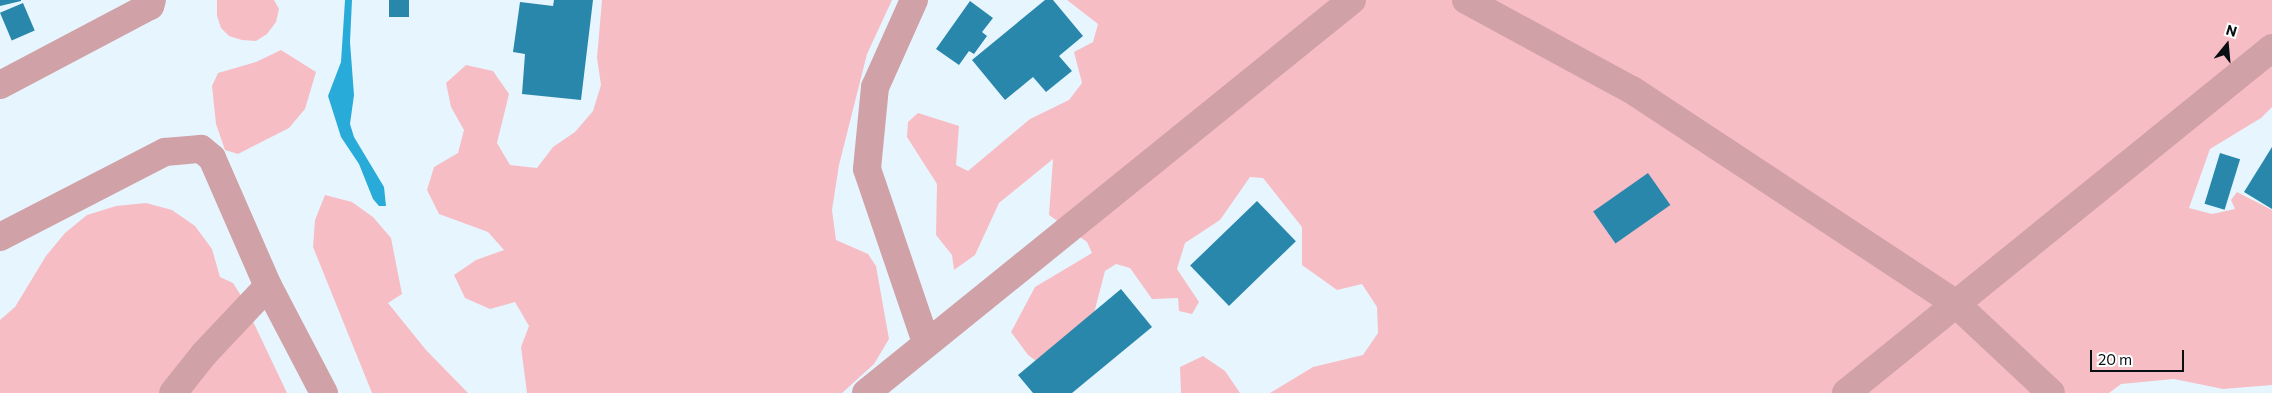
<!DOCTYPE html>
<style>
body{margin:0}
#map{position:relative;width:2272px;height:393px;overflow:hidden;background:#e7f6fe;font-family:Commissioner,sans-serif}
div>[style]{position:absolute}
.green>*{inset:0;background:#f7bdc5}
.water>*{inset:0;background:#29abda}
.building>*{inset:0;background:#2987ab;transform-origin:0 0}
.minor>*{height:28px;margin:-14px;padding:0 14px;transform-origin:14px;border-radius:14px;background:#d0a1a7}
span{translate:-50% -50%;white-space:nowrap;text-align:center;line-height:1.15;-webkit-text-stroke:4px #fff;paint-order:stroke}
.north{position:absolute;left:2202px;top:20px;width:50px;height:50px;-webkit-text-stroke:4px #fff;paint-order:stroke;rotate:17deg;font-size:14px;font-weight:700;line-height:20px;text-align:center;color:#080f12}
.north::after{content:'';display:block;margin:auto;width:18px;height:22px;background:#080f12;clip-path:polygon(50% 0,100% 100%,50% 72%,0 100%)}
.scale{position:absolute;left:2090px;top:350px;width:94px;height:22px;box-sizing:border-box;border:2px solid #080f12;border-top:0;padding-left:6px;font-size:15px;line-height:18px;white-space:nowrap;color:#080f12;-webkit-text-stroke:4px #fff;paint-order:stroke}
</style>
<div id="map">
<div class="green">
<div style="clip-path:polygon(217px 0,274px 0,279px 9px,276px 22px,267px 34px,256px 41px,242px 40px,229px 36px,221px 28px,217px 16px)"></div>
<div style="clip-path:polygon(602px 0,892px 0,867px 54px,839px 165px,832px 210px,836px 240px,868px 254px,876px 266px,889px 339px,874px 364px,842px 393px,527px 393px,521px 347px,529px 326px,515px 302px,490px 309px,465px 298px,454px 275px,476px 260px,504px 250px,488px 232px,439px 214px,427px 190px,434px 167px,458px 153px,464px 130px,451px 107px,446px 83px,466px 65px,493px 71px,509px 94px,497px 143px,510px 165px,537px 168px,553px 147px,575px 132px,593px 111px,601px 85px,597px 58px)"></div>
<div style="clip-path:polygon(1067px 0,2272px 0,2272px 107px,2261px 118px,2210px 149px,2189px 208px,2212px 214px,2235px 209px,2231px 200px,2237px 192px,2272px 210px,2272px 385px,2223px 389px,2174px 379px,2121px 384px,2109px 393px,1270px 393px,1313px 367px,1363px 355px,1378px 333px,1377px 307px,1362px 284px,1337px 290px,1302px 265px,1302px 227px,1263px 178px,1250px 177px,1220px 220px,1185px 243px,1177px 269px,1199px 302px,1192px 314px,1179px 311px,1178px 298px,1152px 299px,1130px 268px,1116px 264px,1105px 271px,1081px 363px,1061px 379px,1028px 355px,1011px 332px,1035px 287px,1092px 253px,1087px 242px,1049px 215px,1053px 159px,999px 203px,975px 255px,954px 270px,952px 255px,936px 235px,937px 184px,907px 137px,908px 122px,918px 113px,959px 126px,956px 165px,968px 171px,1030px 119px,1069px 100px,1082px 83px,1074px 52px,1093px 42px,1098px 24px)"></div>
<div style="clip-path:polygon(281px 50px,316px 72px,305px 109px,289px 128px,238px 154px,225px 150px,216px 124px,212px 86px,218px 73px,256px 62px)"></div>
<div style="clip-path:polygon(325px 195px,352px 202px,373px 217px,391px 238px,402px 294px,388px 303px,426px 350px,468px 393px,372px 393px,313px 247px,315px 220px)"></div>
<div style="clip-path:polygon(146px 203px,172px 210px,195px 226px,212px 249px,220px 277px,233px 283px,240px 294px,287px 393px,0 393px,0 320px,15px 307px,46px 256px,65px 233px,87px 215px,116px 206px)"></div>
<div style="clip-path:polygon(1203px 356px,1225px 371px,1240px 393px,1181px 393px,1180px 367px)"></div>
</div>
<div class="water">
<div style="clip-path:polygon(345px 0,352px 0,350px 42px,354px 95px,350px 124px,354px 137px,384px 187px,386px 206px,379px 206px,373px 199px,359px 164px,341px 137px,328px 96px,341px 62px)"></div>
</div>
<div class="building">
<div style="clip-path:polygon(0 0,21px 0,21px 1px,0 6px)"></div>
<div style="left:389px;top:0;width:20px;height:17px"></div>
<div style="clip-path:polygon(554px 0,593px 0,581px 100px,522px 94px,525px 54px,513px 52px,520px 2px,553px 6px)"></div>
<div style="clip-path:polygon(1045px 0,1053px 0,1083px 36px,1059px 56px,1072px 71px,1046px 92px,1033px 77px,1005px 100px,972px 60px)"></div>
<div style="clip-path:polygon(970px 1px,993px 18px,982px 32px,987px 36px,974px 54px,969px 51px,959px 65px,936px 49px)"></div>
<div style="left:23px;top:3px;width:30px;height:25px;rotate:67deg"></div>
<div style="clip-path:polygon(2272px 147px,2272px 209px,2244px 192px)"></div>
<div style="left:2220px;top:153px;width:21px;height:53px;rotate:17deg"></div>
<div style="left:1648px;top:173px;width:39px;height:67px;rotate:55deg"></div>
<div style="left:1257px;top:201px;width:56px;height:93px;rotate:46deg"></div>
<div style="clip-path:polygon(1121px 289px,1152px 327px,1072px 393px,1033px 393px,1018px 375px)"></div>
</div>
<div class="minor">
<div style="left:914px;top:0;width:95px;rotate:114.1deg"></div>
<div style="left:875px;top:87px;width:82px;rotate:95.6deg"></div>
<div style="left:867px;top:169px;width:183px;rotate:71.2deg"></div>
<div style="left:1466px;top:0;width:189px;rotate:28.5deg"></div>
<div style="left:1632px;top:90px;width:388px;rotate:33.4deg"></div>
<div style="left:1956px;top:304px;width:130px;rotate:43.1deg"></div>
<div style="left:0;top:85px;width:170px;rotate:-27.8deg"></div>
<div style="left:150px;top:6px;width:6px;rotate:-72deg"></div>
<div style="left:0;top:237px;width:186px;rotate:-27.3deg"></div>
<div style="left:165px;top:152px;width:36px;rotate:-5deg"></div>
<div style="left:201px;top:149px;width:14px;rotate:39deg"></div>
<div style="left:212px;top:158px;width:140px;rotate:66.4deg"></div>
<div style="left:268px;top:286px;width:121px;rotate:62.4deg"></div>
<div style="left:173px;top:393px;width:50px;rotate:-51.5deg"></div>
<div style="left:204px;top:354px;width:93px;rotate:-46.7deg"></div>
<div style="left:866px;top:393px;width:625px;rotate:-38.96deg"></div>
<div style="left:1846px;top:393px;width:548px;rotate:-39deg"></div>
</div>
<div class="north">N</div>
<div class="scale">20 m</div>
</div>
